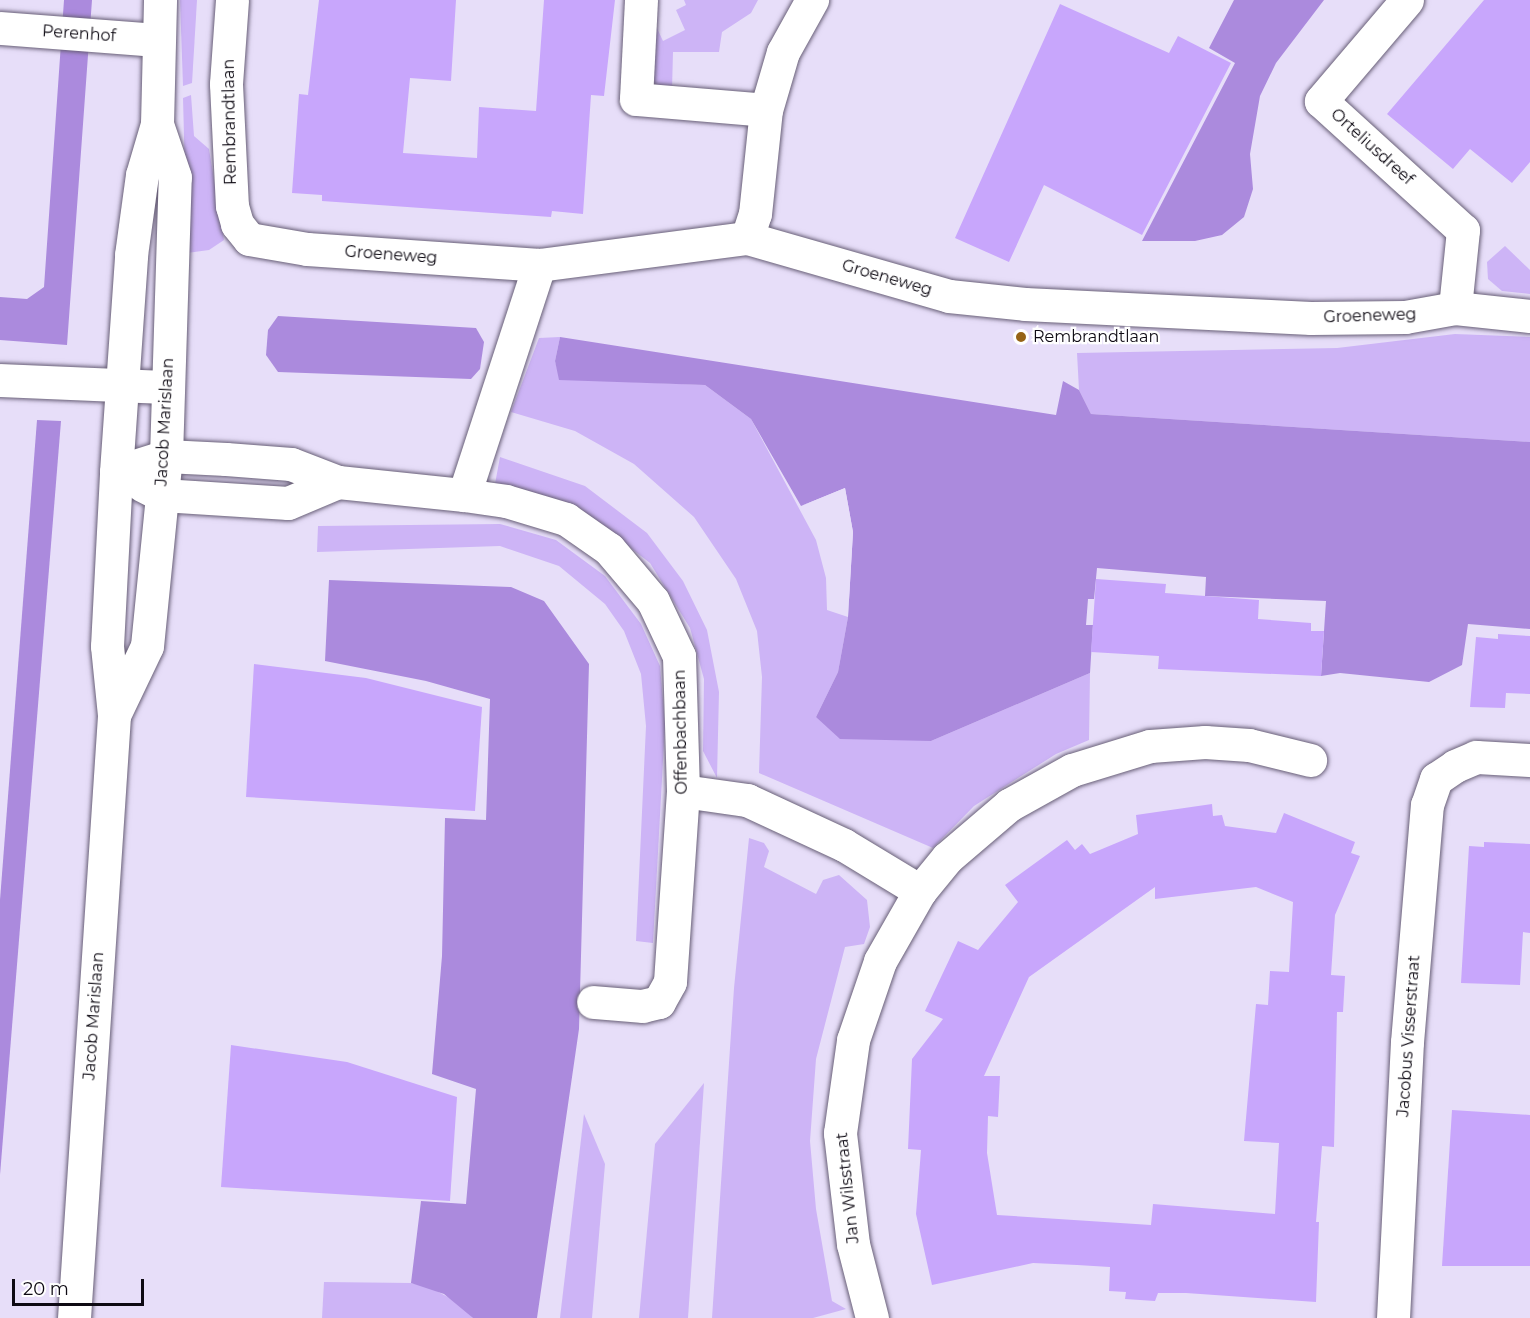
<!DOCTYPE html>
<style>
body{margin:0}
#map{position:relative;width:1530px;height:1318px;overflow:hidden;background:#e7def9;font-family:Montserrat,sans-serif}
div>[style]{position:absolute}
.green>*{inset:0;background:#cdb4f6}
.water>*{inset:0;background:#ab8add}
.pier>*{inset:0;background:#e7def9}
.building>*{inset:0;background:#c8a6fc}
.roads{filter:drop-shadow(0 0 2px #685f77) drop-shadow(0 0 2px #685f77)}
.street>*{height:33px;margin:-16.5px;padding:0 16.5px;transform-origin:16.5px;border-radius:16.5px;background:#fff}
.secondary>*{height:33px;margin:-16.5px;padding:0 16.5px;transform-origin:16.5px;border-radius:16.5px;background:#fff}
.dots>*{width:16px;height:16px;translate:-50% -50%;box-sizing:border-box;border:3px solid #fff;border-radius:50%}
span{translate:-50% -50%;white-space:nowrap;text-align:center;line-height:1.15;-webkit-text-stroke:4.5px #fff;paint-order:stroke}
.street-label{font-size:16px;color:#0e0a13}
.poi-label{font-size:16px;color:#0e0a13}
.left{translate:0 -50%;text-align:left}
.scale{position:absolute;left:12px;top:1279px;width:132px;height:27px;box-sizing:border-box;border:3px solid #0e0a13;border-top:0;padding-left:8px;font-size:18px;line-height:21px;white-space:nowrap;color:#0e0a13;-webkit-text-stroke:4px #fff;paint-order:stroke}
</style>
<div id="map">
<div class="green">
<div style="clip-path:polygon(180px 0,197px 0,192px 83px,183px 86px)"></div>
<div style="clip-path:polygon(684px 0,758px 0,751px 13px,722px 32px,719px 52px,673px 52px,672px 90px,655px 84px,649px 74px,655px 24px,663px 41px,685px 30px,676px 10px,686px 5px)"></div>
<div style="clip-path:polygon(191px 95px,194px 136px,209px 149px,224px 240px,209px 250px,187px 253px,183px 98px)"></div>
<div style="clip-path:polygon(1505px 246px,1530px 270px,1530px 294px,1502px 291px,1488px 279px,1487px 262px)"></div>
<div style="clip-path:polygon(1455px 334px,1530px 337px,1530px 442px,1091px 414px,1079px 390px,1077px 353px,1337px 348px)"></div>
<div style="clip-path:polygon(560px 337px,555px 361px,560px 379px,705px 385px,751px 419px,816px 540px,826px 578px,827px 610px,848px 617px,838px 672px,816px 717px,931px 741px,1090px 673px,1089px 740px,1056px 754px,974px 806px,933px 848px,759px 773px,762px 677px,757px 631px,736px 579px,694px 517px,634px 464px,575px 431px,511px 412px,539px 338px)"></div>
<div style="clip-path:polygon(500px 457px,585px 486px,647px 533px,683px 581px,707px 630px,719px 692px,717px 778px,703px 751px,704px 679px,690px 628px,650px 563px,578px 507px,495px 484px)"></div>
<div style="clip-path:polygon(500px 524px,556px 540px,605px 576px,641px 624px,660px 666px,665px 724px,653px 943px,636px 941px,646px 726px,641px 674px,624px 631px,605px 604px,559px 566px,500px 546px,317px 552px,318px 526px)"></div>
<div style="clip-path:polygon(749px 838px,764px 843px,769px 851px,764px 867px,816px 894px,823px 880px,839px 875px,867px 900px,870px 927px,864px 944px,845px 947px,816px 1059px,810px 1141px,816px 1209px,832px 1301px,846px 1309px,813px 1318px,712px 1318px,734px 988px)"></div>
<div style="clip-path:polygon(704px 1083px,688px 1318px,639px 1318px,655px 1144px)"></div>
<div style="clip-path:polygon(584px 1114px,605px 1164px,592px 1318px,560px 1318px)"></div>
<div style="clip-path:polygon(324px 1282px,411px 1283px,429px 1287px,459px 1303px,473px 1318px,322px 1318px)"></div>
</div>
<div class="water">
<div style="clip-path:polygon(64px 0,92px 0,67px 345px,0 340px,0 297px,27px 299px,44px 287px)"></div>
<div style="clip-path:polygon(1234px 0,1324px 0,1276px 63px,1260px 96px,1250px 154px,1253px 189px,1244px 217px,1222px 235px,1195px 241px,1142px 241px,1235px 63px,1209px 48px)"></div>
<div style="clip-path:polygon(278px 316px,476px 328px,484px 342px,480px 369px,471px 379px,278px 372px,266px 355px,268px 330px)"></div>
<div style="clip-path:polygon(560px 337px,1056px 415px,1063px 381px,1079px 390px,1091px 414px,1530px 442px,1530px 629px,1468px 624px,1462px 665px,1429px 682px,1340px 673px,1321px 676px,1326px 601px,1205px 596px,1206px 577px,1097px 568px,1094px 599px,1088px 599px,1086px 625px,1093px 625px,1090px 673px,931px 741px,840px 739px,816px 717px,838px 672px,848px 617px,853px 532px,845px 488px,801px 506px,751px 419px,705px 385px,559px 380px,555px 361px)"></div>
<div style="clip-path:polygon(37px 420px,61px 421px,0 1175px,0 900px)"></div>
<div style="clip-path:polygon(329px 580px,511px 587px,544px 601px,589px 664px,579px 1029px,537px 1318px,473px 1318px,444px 1294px,411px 1283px,421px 1201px,466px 1204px,476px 1089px,432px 1074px,442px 956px,445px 818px,486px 820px,490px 699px,426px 681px,325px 661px)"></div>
</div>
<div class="pier">
<div style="clip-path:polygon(845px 488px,853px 532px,848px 617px,850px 532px,842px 492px,801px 506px)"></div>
</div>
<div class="building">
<div style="clip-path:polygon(319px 0,456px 0,451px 81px,410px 78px,403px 153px,477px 158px,479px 107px,536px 111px,544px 0,615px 0,604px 96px,591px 95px,583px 214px,552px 211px,551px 217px,322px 201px,322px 195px,292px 193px,299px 94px,308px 95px)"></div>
<div style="clip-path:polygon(1484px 0,1530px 0,1530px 162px,1512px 183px,1470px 149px,1453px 169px,1387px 114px)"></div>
<div style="clip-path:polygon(1060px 4px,1169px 53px,1178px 36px,1231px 63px,1142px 235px,1044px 185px,1009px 262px,955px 238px)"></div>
<div style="clip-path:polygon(1096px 579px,1166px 584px,1165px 593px,1259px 600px,1258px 619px,1311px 623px,1311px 631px,1324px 631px,1321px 676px,1158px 669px,1159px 656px,1091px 652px)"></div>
<div style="clip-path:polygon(1498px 634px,1530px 636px,1530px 694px,1506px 693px,1505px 708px,1470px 707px,1476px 637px,1498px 639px)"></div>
<div style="clip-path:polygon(254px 664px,366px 678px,482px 707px,475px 811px,246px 797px)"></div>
<div style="clip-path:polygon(evenodd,1212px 804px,1213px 816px,1222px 815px,1225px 826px,1276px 833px,1284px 813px,1355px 842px,1351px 853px,1360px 856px,1335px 915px,1331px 975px,1345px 976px,1343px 1012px,1337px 1012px,1334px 1147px,1322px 1146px,1316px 1222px,1319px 1222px,1316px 1302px,1186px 1293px,1158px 1293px,1155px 1301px,1125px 1299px,1126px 1292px,1109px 1291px,1110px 1267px,1077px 1265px,1033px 1263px,932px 1285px,916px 1214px,921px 1150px,908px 1149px,912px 1059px,943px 1019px,925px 1011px,958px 941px,978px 950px,1018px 902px,1005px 885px,1067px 840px,1075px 850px,1082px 844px,1090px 854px,1138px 834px,1136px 815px,1212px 804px,1155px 887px,1155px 899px,1256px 887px,1293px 902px,1289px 972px,1270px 971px,1268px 1005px,1256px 1004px,1244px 1141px,1279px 1143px,1275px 1214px,1153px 1204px,1151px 1225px,997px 1215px,987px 1153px,988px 1116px,998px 1117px,1000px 1076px,984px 1076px,1029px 977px,1155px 887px)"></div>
<div style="clip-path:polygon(1484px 842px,1530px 844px,1530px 933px,1523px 932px,1520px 985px,1461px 983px,1469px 846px,1484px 847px)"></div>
<div style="clip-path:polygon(231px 1045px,347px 1062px,457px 1097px,450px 1201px,221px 1187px)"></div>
<div style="clip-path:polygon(1452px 1110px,1530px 1115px,1530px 1266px,1442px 1266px)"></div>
</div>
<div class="roads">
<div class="street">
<div style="left:232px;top:0;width:84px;rotate:94.1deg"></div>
<div style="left:226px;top:84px;width:122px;rotate:87.2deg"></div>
<div style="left:232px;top:206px;width:19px;rotate:74deg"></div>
<div style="left:237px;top:224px;width:19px;rotate:51deg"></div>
<div style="left:249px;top:239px;width:59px;rotate:9.8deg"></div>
<div style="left:307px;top:249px;width:233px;rotate:3.9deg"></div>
<div style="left:641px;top:0;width:99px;rotate:92.9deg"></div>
<div style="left:636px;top:99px;width:130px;rotate:4.8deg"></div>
<div style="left:1407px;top:0;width:133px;rotate:130.4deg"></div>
<div style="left:1321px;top:101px;width:192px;rotate:42.3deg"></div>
<div style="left:1463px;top:230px;width:78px;rotate:95.9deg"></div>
<div style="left:0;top:28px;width:157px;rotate:4.4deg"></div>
<div style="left:747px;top:238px;width:25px;rotate:-72deg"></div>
<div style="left:755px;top:214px;width:105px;rotate:-84deg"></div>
<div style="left:766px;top:110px;width:60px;rotate:-73.7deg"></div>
<div style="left:783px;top:52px;width:60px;rotate:-60.9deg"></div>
<div style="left:0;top:380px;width:166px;rotate:2.4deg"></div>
<div style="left:464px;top:495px;width:42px;rotate:8.1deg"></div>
<div style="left:506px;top:501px;width:63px;rotate:16.7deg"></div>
<div style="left:566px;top:519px;width:52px;rotate:34.9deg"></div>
<div style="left:609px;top:549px;width:68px;rotate:49.8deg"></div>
<div style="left:653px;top:601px;width:61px;rotate:64.7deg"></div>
<div style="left:679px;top:656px;width:135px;rotate:88.3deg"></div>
<div style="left:683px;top:791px;width:191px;rotate:93.9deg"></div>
<div style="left:670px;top:982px;width:23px;rotate:119deg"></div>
<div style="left:659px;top:1002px;width:17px;rotate:167deg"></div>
<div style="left:642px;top:1006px;width:49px;rotate:-175.3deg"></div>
<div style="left:683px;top:791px;width:65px;rotate:8deg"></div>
<div style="left:747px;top:800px;width:107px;rotate:24.9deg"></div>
<div style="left:844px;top:845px;width:89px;rotate:31.2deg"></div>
<div style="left:872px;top:1318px;width:76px;rotate:-104.4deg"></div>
<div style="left:853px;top:1244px;width:112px;rotate:-96.7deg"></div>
<div style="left:840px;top:1133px;width:94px;rotate:-82deg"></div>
<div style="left:853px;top:1040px;width:83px;rotate:-71.1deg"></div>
<div style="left:880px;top:961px;width:81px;rotate:-60.3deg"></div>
<div style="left:920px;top:891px;width:43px;rotate:-50.7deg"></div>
<div style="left:947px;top:858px;width:82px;rotate:-40.5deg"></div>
<div style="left:1009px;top:805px;width:72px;rotate:-29.1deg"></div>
<div style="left:1072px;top:770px;width:82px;rotate:-17.1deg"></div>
<div style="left:1150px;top:746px;width:55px;rotate:-4.2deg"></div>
<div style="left:1205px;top:742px;width:44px;rotate:3.9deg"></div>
<div style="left:1249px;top:745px;width:63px;rotate:13.8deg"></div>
<div style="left:1393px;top:1318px;width:276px;rotate:-87.1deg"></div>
<div style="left:1407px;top:1042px;width:238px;rotate:-85.2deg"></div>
<div style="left:1427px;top:805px;width:28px;rotate:-71deg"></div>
<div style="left:1436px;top:779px;width:23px;rotate:-34deg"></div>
<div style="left:1455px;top:766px;width:23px;rotate:-23deg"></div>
<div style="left:1476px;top:757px;width:54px;rotate:3.2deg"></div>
</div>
<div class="secondary">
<div style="left:116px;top:472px;width:52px;rotate:-17.7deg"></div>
<div style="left:166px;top:456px;width:60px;rotate:2.9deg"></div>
<div style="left:226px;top:459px;width:65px;rotate:4.4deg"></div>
<div style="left:291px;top:464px;width:50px;rotate:21deg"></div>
<div style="left:338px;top:482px;width:127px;rotate:5.9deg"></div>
<div style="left:464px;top:495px;width:242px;rotate:-71.9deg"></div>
<div style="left:539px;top:265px;width:210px;rotate:-7.4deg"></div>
<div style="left:747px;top:238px;width:210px;rotate:16deg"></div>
<div style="left:949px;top:296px;width:76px;rotate:6deg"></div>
<div style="left:1025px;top:304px;width:286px;rotate:2.8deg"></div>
<div style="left:1311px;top:318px;width:94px;rotate:-0.6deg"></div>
<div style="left:1405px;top:317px;width:51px;rotate:-10.2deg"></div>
<div style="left:1455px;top:308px;width:75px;rotate:6.1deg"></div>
<div style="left:142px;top:485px;width:22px;rotate:27deg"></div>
<div style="left:162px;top:495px;width:126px;rotate:3.6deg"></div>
<div style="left:288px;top:503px;width:54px;rotate:-22.8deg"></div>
<div style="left:114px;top:715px;width:76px;rotate:-64.4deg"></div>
<div style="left:147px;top:646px;width:191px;rotate:-84.3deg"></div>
<div style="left:166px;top:456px;width:279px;rotate:-88.2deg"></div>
<div style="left:175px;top:177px;width:56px;rotate:-108.8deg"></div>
<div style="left:74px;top:1318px;width:604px;rotate:-86.2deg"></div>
<div style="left:114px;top:715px;width:69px;rotate:-95.8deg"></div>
<div style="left:107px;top:646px;width:174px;rotate:-87deg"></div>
<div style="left:116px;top:472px;width:218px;rotate:-86deg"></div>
<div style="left:131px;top:255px;width:81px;rotate:-82.2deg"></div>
<div style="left:142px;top:175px;width:53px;rotate:-73.6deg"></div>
<div style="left:157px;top:124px;width:124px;rotate:-88.6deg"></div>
</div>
</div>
<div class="dots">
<div style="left:1021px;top:337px;background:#966317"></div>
</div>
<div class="street-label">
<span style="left:79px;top:34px;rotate:4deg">Perenhof</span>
<span style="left:230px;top:122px;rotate:-91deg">Rembrandtlaan</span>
<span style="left:1372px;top:147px;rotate:42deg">Orteliusdreef</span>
<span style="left:391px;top:255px;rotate:4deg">Groeneweg</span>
<span style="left:887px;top:278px;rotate:16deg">Groeneweg</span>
<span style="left:1370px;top:316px;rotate:-2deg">Groeneweg</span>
<span style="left:165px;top:422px;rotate:-87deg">Jacob Marislaan</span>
<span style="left:681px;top:732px;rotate:-91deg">Offenbachbaan</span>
<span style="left:94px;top:1016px;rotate:-86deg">Jacob Marislaan</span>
<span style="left:1409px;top:1036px;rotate:-86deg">Jacobus Visserstraat</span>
<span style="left:848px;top:1188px;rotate:-96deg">Jan Wilsstraat</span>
</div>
<div class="poi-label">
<span class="left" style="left:1033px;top:337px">Rembrandtlaan</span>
</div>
<div class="scale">20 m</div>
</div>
